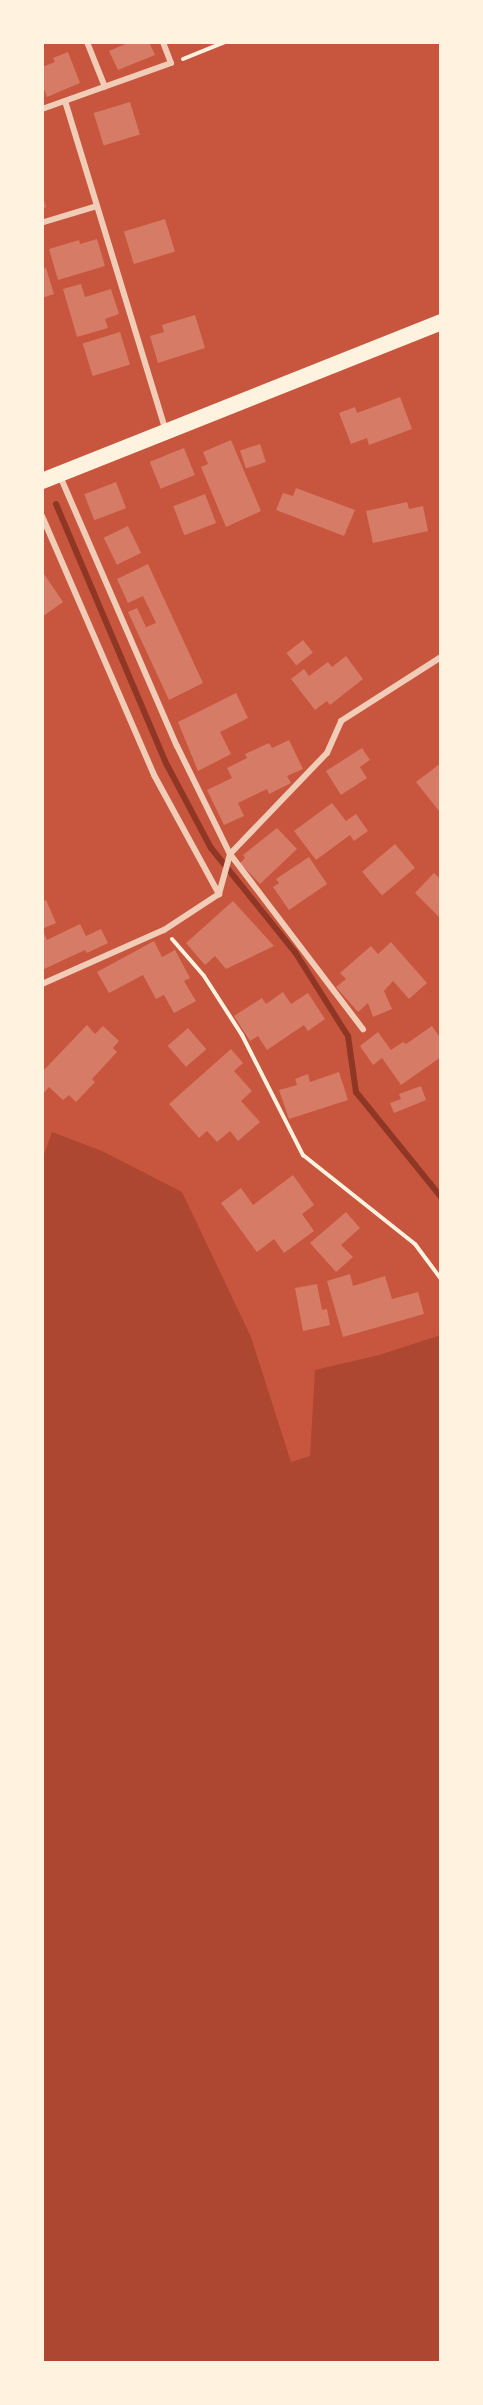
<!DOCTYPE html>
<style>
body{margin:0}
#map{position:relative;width:483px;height:2405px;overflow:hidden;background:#c8553d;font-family:Commissioner,sans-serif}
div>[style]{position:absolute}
.green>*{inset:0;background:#ae4732}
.stream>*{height:6px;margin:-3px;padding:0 3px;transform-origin:3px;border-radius:3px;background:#8f3625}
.building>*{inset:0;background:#d67c66;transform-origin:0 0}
.path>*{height:4px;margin:-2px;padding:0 2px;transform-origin:2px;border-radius:2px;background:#fff3e0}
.minor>*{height:6px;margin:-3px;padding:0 3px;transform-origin:3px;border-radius:3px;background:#f1ccb7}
.trunk>*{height:16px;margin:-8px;padding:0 8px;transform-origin:8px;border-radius:8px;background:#fff3e0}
span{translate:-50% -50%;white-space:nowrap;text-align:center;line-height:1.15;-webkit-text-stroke:4.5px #fff3e0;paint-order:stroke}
.frame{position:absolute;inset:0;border:44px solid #fff3e0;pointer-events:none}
</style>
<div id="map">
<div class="green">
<div style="clip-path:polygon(52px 1132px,102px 1151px,182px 1192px,251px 1337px,291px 1462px,310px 1456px,315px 1370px,379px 1355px,441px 1335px,441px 2363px,42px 2363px,42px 1160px)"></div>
</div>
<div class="stream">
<div style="left:56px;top:504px;width:284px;rotate:67deg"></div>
<div style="left:167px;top:765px;width:94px;rotate:62.1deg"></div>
<div style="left:211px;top:848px;width:134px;rotate:51.1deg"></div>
<div style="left:295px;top:952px;width:99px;rotate:57.8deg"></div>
<div style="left:348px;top:1036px;width:57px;rotate:81.9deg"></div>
<div style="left:356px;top:1092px;width:135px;rotate:51deg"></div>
</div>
<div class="building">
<div style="clip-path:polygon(130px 42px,149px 42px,155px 55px,118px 70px,109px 51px)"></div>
<div style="clip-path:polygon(68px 52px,80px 83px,47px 97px,42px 84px,42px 67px,55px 62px,53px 58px)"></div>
<div style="left:130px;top:102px;width:34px;height:38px;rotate:73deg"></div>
<div style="clip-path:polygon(42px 194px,46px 207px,42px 209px)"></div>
<div style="left:165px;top:219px;width:34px;height:43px;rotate:73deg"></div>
<div style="clip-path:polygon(97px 239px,105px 266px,58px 280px,49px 249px,79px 240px,80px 244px)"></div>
<div style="clip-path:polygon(46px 268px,54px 294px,42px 298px,42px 269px)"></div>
<div style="clip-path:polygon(81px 284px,85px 297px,111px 289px,119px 314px,105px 319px,108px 328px,77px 337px,63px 289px)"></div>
<div style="clip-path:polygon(195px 315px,205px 348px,158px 363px,150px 336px,164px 332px,162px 325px)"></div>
<div style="left:120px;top:332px;width:34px;height:39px;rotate:73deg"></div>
<div style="clip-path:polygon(400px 397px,412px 429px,369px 445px,367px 438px,351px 444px,339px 413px,355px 407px,357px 413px)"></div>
<div style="clip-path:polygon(231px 440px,261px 511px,226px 527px,201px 467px,208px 464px,203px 452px)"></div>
<div style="left:260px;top:444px;width:19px;height:21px;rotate:72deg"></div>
<div style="left:184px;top:448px;width:29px;height:37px;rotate:68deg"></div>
<div style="left:116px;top:482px;width:28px;height:34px;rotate:69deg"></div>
<div style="clip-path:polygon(296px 488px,355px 510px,344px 536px,276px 510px,283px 493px,293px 496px)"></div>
<div style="left:205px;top:494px;width:31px;height:34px;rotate:69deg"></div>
<div style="clip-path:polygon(407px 502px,409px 509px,423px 506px,428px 531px,373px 543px,366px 511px)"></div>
<div style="left:128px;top:526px;width:30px;height:27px;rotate:64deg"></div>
<div style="clip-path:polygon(148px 564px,203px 683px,169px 700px,128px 612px,137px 608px,146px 627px,156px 623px,143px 596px,128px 603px,117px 579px)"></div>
<div style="clip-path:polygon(42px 571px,63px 602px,42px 617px)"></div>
<div style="left:303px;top:640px;width:16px;height:21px;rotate:52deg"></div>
<div style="clip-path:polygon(346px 656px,363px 679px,330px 705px,327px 701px,315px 710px,291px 679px,304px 669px,309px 676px,328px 662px,332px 667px)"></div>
<div style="clip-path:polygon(236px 693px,248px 718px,220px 732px,231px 754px,198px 771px,178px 722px)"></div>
<div style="clip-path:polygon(289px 740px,303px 769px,287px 776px,291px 783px,269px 794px,267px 789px,238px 803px,244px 816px,224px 825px,207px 790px,232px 778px,227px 768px,247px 758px,245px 754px,269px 743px,272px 748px)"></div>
<div style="clip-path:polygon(362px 748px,370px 760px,360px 767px,367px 778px,341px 795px,326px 771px)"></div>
<div style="clip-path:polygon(441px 763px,441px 809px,439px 811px,416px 782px)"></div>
<div style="clip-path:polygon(332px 803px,346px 821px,356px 814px,368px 831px,354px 841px,350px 835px,316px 860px,294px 831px)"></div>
<div style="clip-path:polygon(277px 828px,297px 849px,260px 884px,240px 863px,245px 858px,243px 855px)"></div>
<div style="left:395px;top:844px;width:31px;height:43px;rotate:50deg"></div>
<div style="clip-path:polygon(309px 857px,327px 884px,289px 910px,273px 887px,279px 883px,276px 879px)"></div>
<div style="clip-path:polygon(434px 873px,441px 880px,441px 919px,415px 893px)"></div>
<div style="clip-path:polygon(46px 900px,56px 923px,42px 929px,42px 902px)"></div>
<div style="clip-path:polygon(233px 901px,274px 946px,226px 969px,215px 956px,205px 965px,186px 943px)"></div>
<div style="clip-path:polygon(80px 924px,86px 936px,101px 929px,108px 943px,87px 953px,85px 950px,42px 970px,42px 934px,44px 933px,47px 940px)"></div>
<div style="clip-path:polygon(154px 941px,162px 957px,175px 950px,190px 978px,184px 981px,196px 1001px,174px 1013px,164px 995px,156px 999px,143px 975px,109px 993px,97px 972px)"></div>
<div style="clip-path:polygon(391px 942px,427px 983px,409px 999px,393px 981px,384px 991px,392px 1009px,373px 1017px,368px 1003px,358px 1012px,336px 987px,346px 979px,340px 973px,371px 946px,378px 954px)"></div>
<div style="clip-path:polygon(283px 992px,291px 1004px,308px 993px,325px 1019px,308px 1031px,304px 1025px,267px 1050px,258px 1036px,250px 1041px,234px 1016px,262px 998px,266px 1004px)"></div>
<div style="clip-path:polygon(87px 1025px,95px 1034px,103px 1026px,119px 1041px,113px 1048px,117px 1052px,92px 1079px,95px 1082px,76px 1102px,69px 1095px,63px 1100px,49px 1087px,42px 1095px,42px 1072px)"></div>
<div style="clip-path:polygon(432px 1026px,441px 1039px,441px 1057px,401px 1085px,382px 1058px,373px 1065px,360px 1046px,378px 1032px,391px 1050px,403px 1042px,406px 1044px)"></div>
<div style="left:188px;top:1028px;width:28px;height:27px;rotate:49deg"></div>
<div style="clip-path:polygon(231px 1049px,243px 1063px,234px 1071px,252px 1091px,241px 1101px,260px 1122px,238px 1141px,230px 1131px,217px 1142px,207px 1131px,199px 1138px,169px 1104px)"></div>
<div style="clip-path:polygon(339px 1072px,348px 1100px,289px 1119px,279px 1090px,297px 1085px,295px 1079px,308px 1074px,310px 1082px)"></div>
<div style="clip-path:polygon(421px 1086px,426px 1100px,394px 1113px,390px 1103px,401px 1099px,399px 1094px)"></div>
<div style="clip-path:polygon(293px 1175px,314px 1205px,302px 1214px,314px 1231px,284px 1253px,274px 1239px,257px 1252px,221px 1203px,241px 1188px,253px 1205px)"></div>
<div style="clip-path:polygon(346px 1212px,360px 1228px,341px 1245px,353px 1257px,336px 1272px,310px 1243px)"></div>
<div style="clip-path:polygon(350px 1274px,353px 1286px,385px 1276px,392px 1299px,418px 1292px,424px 1314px,343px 1337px,327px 1281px)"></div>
<div style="clip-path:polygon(317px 1284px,322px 1310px,327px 1309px,330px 1325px,303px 1331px,295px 1288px)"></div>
</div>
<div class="path">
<div style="left:183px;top:59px;width:45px;rotate:-22deg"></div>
<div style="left:172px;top:939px;width:49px;rotate:49.1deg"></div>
<div style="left:204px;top:976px;width:70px;rotate:57.2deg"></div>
<div style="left:242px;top:1035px;width:135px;rotate:63.1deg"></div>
<div style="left:303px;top:1155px;width:143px;rotate:38.5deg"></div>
<div style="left:415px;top:1244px;width:44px;rotate:53.4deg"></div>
</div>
<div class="minor">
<div style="left:87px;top:42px;width:48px;rotate:68.2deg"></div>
<div style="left:65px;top:101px;width:343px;rotate:73deg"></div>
<div style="left:42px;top:109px;width:137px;rotate:-19.6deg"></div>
<div style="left:171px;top:63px;width:22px;rotate:-111deg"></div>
<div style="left:44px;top:222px;width:55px;rotate:-16.8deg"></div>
<div style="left:60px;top:476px;width:294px;rotate:66.6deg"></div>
<div style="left:177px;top:746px;width:120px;rotate:63.9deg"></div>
<div style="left:230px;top:854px;width:220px;rotate:52.8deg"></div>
<div style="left:42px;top:516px;width:282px;rotate:66.6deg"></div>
<div style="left:154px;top:775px;width:136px;rotate:61.4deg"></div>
<div style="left:42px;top:984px;width:133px;rotate:-23.9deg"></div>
<div style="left:164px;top:930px;width:66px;rotate:-33.2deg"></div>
<div style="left:219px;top:894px;width:41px;rotate:-74.6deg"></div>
<div style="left:230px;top:854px;width:140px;rotate:-46.2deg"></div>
<div style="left:327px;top:753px;width:35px;rotate:-66deg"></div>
<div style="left:341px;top:721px;width:119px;rotate:-32.6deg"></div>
</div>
<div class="trunk">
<div style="left:42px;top:481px;width:430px;rotate:-21.7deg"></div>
</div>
<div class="frame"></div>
</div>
